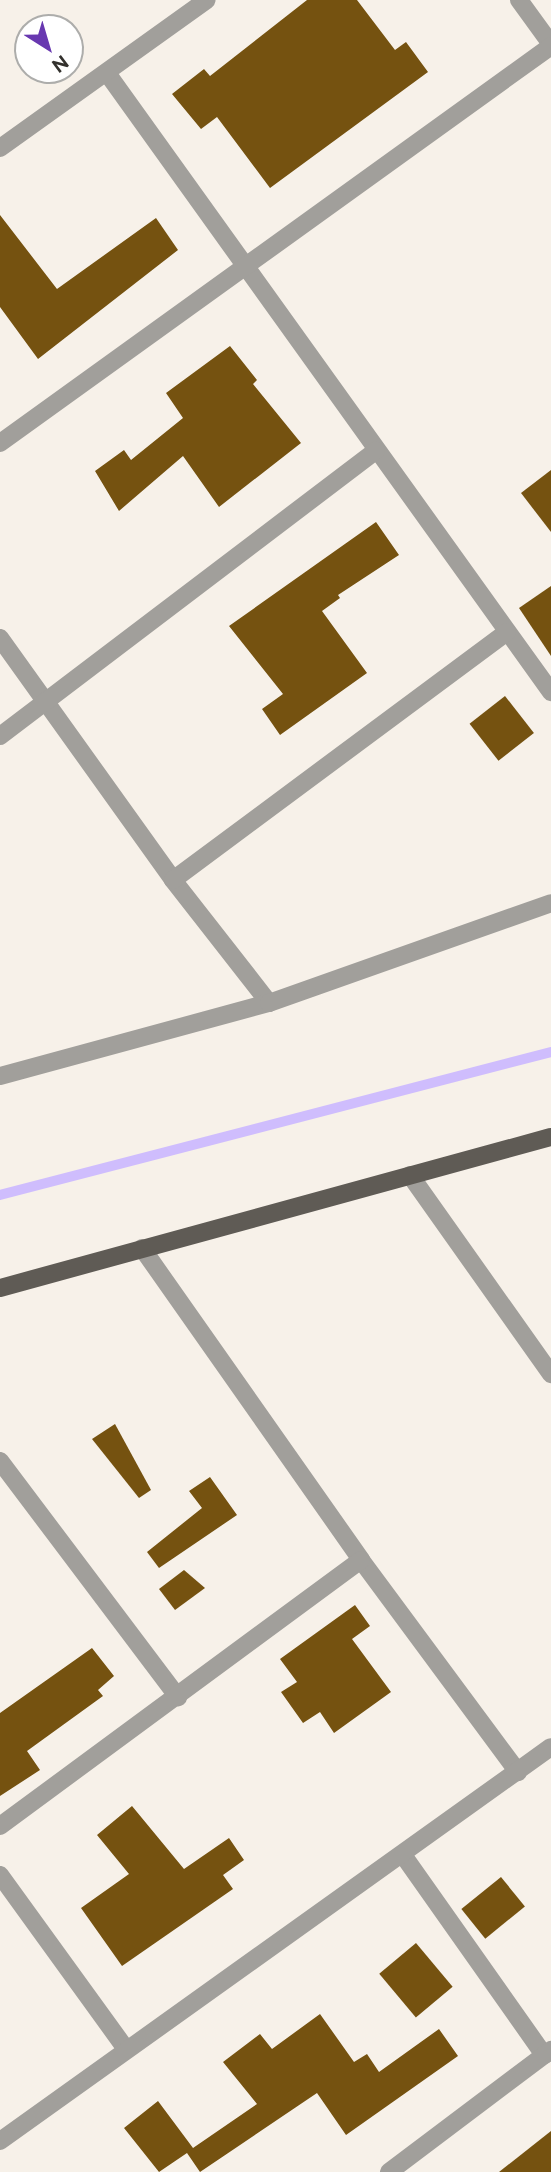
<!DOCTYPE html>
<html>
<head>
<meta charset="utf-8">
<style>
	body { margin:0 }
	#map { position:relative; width:551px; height:2172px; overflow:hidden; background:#f7f1e9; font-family:Raleway,sans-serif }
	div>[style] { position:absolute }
	.stream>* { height:10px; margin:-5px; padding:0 5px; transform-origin:5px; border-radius:5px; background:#cfbdfd }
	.building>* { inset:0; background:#755210; transform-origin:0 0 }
	.minor>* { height:18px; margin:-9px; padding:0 9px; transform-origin:9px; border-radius:9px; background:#a19f9b }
	.major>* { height:18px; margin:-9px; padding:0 9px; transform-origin:9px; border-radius:9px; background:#5f5b55 }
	span { translate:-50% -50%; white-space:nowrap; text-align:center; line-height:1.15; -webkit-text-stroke:7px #fff; paint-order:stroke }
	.north { position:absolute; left:14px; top:14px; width:70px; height:70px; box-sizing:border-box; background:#fff; border:2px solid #adadab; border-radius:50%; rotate:143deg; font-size:19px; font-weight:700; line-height:28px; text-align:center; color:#33312d }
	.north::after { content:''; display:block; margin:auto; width:24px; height:32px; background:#6838b0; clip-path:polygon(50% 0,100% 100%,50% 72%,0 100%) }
</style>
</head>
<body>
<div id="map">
	<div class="stream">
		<div style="left:0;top:1195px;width:569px;rotate:-14.55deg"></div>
	</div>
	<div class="building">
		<div style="clip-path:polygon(307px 0,357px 0,395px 50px,406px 42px,428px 72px,270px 188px,217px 117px,201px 129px,172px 94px,204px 69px,210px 76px)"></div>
		<div style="clip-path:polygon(0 215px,57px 289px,156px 218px,178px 250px,38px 359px,0 307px)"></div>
		<div style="clip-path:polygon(230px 346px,257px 380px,253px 384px,301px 443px,219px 507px,183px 456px,119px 511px,95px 471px,124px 450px,131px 460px,183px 418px,166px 393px)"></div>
		<div style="clip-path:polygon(551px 470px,551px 532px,521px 493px)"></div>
		<div style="clip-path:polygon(376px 522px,399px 555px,338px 595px,340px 598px,322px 611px,367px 673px,280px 735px,262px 709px,283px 694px,229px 626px)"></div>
		<div style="clip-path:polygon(551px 586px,551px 656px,519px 608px)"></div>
		<div style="left:505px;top:696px;width:47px;height:45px;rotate:52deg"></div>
		<div style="clip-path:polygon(115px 1424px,151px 1490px,139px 1498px,92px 1439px)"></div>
		<div style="clip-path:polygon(210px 1477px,237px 1515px,159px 1568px,147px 1552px,202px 1508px,189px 1491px)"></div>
		<div style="clip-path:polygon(184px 1570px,205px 1588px,175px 1610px,159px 1589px)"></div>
		<div style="clip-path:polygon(355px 1605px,370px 1626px,352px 1639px,391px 1692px,334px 1733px,320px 1712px,303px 1723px,281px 1692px,297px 1682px,280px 1659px)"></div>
		<div style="clip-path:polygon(92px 1648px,114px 1676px,98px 1690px,103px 1696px,27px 1751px,40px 1770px,0 1796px,0 1713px)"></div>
		<div style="clip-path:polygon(132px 1806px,184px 1869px,229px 1838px,244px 1860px,223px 1875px,233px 1889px,122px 1966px,81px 1908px,129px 1874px,97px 1835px)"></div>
		<div style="left:501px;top:1877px;width:38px;height:51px;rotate:51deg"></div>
		<div style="left:416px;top:1943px;width:57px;height:48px;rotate:50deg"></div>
		<div style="clip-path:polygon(320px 2014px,354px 2062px,367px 2054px,379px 2072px,439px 2029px,458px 2056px,346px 2135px,317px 2093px,200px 2172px,187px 2153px,159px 2172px,124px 2128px,158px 2101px,193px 2148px,257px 2104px,223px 2062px,260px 2034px,272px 2049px)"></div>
		<div style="clip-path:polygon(551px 2131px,551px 2172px,499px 2172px)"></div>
	</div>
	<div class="minor">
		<div style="left:519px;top:0;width:54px;rotate:54deg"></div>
		<div style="left:107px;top:73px;width:762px;rotate:54.35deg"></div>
		<div style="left:0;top:148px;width:254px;rotate:-35.6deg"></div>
		<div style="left:0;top:443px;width:679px;rotate:-35.77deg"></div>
		<div style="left:0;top:638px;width:297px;rotate:54.4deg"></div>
		<div style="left:173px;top:880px;width:156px;rotate:52deg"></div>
		<div style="left:0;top:736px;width:472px;rotate:-37.2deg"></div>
		<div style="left:173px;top:880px;width:416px;rotate:-36.6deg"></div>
		<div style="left:0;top:1076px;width:279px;rotate:-15.2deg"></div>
		<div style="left:269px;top:1003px;width:299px;rotate:-19.5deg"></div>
		<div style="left:410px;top:1175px;width:244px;rotate:54.7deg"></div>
		<div style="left:142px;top:1248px;width:381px;rotate:54.9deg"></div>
		<div style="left:361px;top:1560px;width:264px;rotate:53.5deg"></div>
		<div style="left:0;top:1461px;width:296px;rotate:53deg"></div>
		<div style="left:0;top:1826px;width:448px;rotate:-36.4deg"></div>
		<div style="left:403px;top:1855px;width:245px;rotate:54.8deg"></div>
		<div style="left:0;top:1875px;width:215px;rotate:54.1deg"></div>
		<div style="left:0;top:2141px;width:677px;rotate:-35.57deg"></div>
		<div style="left:389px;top:2172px;width:203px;rotate:-37deg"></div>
	</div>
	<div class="major">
		<div style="left:0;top:1288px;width:571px;rotate:-15.33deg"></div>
	</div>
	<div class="north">N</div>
</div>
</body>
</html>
